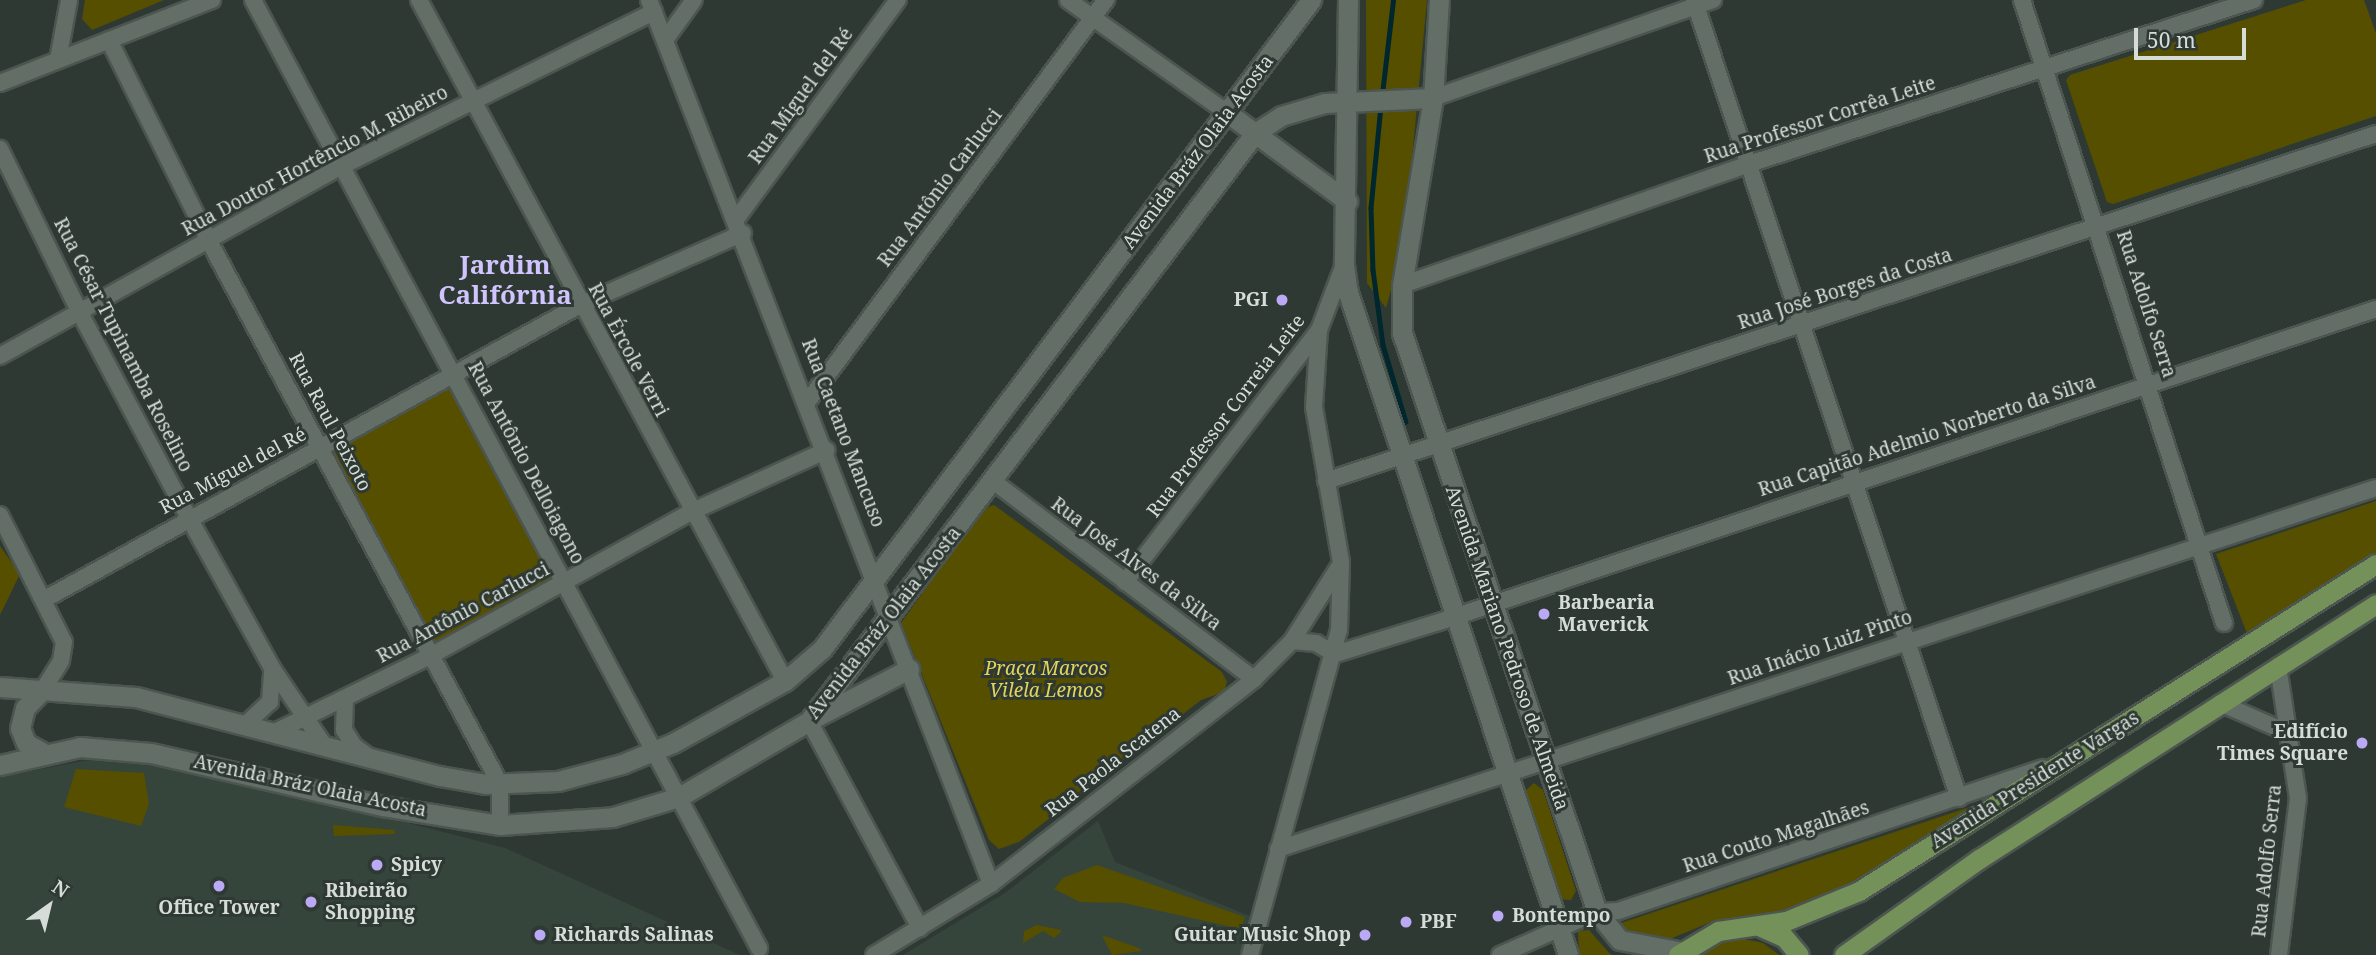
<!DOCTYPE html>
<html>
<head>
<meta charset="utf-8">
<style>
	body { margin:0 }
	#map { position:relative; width:2376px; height:955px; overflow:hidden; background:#2f3933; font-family:"Noto Serif",serif }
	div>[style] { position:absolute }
	.built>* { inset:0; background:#35453b }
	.green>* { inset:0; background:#564f00; transform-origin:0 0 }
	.stream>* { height:4.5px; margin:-2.25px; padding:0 2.25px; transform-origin:2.25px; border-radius:2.25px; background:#00272e }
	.roads { filter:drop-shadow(2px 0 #4c554f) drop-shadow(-2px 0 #4c554f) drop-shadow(0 2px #4c554f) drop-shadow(0 -2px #4c554f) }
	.minor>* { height:16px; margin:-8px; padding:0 8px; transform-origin:8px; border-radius:8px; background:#636e67 }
	.tertiary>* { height:19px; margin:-9.5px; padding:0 9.5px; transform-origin:9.5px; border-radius:9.5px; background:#636e67 }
	.primary>* { height:19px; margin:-9.5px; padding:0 9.5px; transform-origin:9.5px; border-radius:9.5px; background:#74915a }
	.dots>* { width:19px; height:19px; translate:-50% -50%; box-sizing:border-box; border:4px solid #2f3933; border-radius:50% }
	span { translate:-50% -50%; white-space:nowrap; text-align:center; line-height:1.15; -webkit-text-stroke:6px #2f3933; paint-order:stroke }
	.street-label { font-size:19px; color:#d6ddd9 }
	.poi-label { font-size:19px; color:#d6ddd9; font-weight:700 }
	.right { translate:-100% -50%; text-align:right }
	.left { translate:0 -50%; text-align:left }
	.park-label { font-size:19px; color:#e2d55c; font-style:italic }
	.district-label { font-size:26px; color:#cfc4fd; font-weight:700 }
	.north { position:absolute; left:14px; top:871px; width:70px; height:70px; -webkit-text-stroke:5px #2f3933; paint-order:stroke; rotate:34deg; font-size:19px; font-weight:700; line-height:28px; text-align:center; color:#d6ddd9 }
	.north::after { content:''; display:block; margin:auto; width:24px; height:32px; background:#d6ddd9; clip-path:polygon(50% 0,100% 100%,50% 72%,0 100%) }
	.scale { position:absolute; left:2134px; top:28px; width:112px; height:32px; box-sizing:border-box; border:4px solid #d6ddd9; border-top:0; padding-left:9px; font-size:21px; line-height:24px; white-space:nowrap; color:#d6ddd9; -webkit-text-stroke:5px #2f3933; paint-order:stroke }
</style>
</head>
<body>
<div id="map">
	<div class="built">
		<div style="clip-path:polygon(88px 760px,145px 763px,293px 793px,505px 848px,740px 955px,0 955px,0 777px)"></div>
		<div style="clip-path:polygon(1098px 821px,1115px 862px,1250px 916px,1240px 955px,903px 955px,1005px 893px)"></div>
	</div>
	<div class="green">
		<div style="clip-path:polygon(85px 0,164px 0,92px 30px,82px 19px)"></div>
		<div style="clip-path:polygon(1366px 0,1427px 0,1404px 243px,1386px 308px,1367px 283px)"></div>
		<div style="clip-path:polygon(2306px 0,2364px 0,2376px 33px,2376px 116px,2113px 204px,2107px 202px,2066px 80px,2070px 75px)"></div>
		<div style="left:455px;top:374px;width:236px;height:154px;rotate:62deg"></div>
		<div style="clip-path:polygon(2376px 501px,2376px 554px,2248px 636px,2216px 554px)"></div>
		<div style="clip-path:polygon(994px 505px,1222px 672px,1227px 682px,1224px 692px,1201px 700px,1019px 842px,999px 849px,989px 840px,901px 623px,984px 508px)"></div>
		<div style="clip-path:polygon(0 546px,20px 574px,0 615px)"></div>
		<div style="clip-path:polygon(76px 769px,144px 773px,149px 804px,141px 826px,64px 807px)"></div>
		<div style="clip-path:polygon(1534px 783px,1543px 790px,1576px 891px,1571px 900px,1559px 899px,1524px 792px)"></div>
		<div style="clip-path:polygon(1973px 806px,1837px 894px,1802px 908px,1711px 922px,1665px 941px,1631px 935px,1618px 924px)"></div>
		<div style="clip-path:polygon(333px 825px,394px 830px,395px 834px,334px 836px)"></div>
		<div style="clip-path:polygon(1097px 865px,1245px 917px,1241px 929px,1124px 903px,1080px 902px,1054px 889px,1063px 878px)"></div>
		<div style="clip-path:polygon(1037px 925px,1061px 930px,1061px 932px,1054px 938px,1043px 931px,1023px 943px,1024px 931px)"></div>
		<div style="clip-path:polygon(1589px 930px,1609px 953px,1612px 955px,1579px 955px,1578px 931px)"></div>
		<div style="clip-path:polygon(1102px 935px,1139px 948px,1142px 951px,1112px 955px)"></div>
		<div style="clip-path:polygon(1735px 937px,1763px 943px,1779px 955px,1692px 955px,1717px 941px)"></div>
	</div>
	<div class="stream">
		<div style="left:1382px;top:94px;width:95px;rotate:-83.3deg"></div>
		<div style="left:1381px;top:106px;width:102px;rotate:95.6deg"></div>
		<div style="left:1371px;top:208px;width:62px;rotate:88.2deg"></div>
		<div style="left:1373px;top:270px;width:76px;rotate:82.4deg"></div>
		<div style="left:1383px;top:345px;width:80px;rotate:73.4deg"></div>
	</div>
	<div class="roads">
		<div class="minor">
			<div style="left:253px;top:0;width:1075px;rotate:61.91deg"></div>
			<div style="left:419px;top:0;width:773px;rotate:61.74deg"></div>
			<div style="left:649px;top:0;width:948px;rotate:68.85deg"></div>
			<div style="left:1068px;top:0;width:197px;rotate:35.3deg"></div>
			<div style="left:1694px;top:0;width:841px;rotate:71.63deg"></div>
			<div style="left:2022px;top:0;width:655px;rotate:72.04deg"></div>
			<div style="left:109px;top:40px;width:225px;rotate:63.5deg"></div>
			<div style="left:209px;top:241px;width:616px;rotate:61.81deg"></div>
			<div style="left:500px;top:784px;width:41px;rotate:90deg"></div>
			<div style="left:665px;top:40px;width:49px;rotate:-54.1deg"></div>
			<div style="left:58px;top:60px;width:61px;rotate:-79.6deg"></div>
			<div style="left:0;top:83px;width:228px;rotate:-21.4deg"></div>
			<div style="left:1433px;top:98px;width:297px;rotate:-19.3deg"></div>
			<div style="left:0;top:149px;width:182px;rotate:64deg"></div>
			<div style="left:80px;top:313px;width:232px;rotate:62deg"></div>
			<div style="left:189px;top:518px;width:171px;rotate:61deg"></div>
			<div style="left:272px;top:668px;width:93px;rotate:56deg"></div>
			<div style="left:737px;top:218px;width:271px;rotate:-53.6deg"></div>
			<div style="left:1402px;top:285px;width:367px;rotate:-19.2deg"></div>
			<div style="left:1749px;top:164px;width:531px;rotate:-17.99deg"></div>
			<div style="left:0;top:356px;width:391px;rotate:-29.1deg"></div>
			<div style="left:342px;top:166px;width:348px;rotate:-26.3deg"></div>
			<div style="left:808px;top:401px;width:500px;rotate:-53.4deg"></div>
			<div style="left:993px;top:481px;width:328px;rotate:37.2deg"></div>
			<div style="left:1326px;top:481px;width:1106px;rotate:-18.29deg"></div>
			<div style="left:0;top:515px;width:142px;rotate:63.3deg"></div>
			<div style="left:64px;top:642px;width:19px;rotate:99deg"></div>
			<div style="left:61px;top:661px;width:32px;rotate:122deg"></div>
			<div style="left:1125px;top:582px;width:318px;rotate:-52.4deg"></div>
			<div style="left:1319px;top:330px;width:67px;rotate:-69.1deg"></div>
			<div style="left:45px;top:599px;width:610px;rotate:-28.79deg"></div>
			<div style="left:580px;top:305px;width:178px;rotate:-23.8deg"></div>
			<div style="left:1292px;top:641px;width:24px;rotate:5deg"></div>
			<div style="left:1316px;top:643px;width:22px;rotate:30deg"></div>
			<div style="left:1335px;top:654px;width:109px;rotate:-17.1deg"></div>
			<div style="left:1439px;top:622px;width:988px;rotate:-18.47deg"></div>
			<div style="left:2278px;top:666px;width:134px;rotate:81.4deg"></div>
			<div style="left:2298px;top:798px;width:158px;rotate:96.9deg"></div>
			<div style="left:345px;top:700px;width:30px;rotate:92deg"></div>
			<div style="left:344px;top:730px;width:19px;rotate:58deg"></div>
			<div style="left:354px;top:746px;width:17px;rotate:36deg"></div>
			<div style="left:2220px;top:703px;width:72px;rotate:23.7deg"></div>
			<div style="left:809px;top:721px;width:235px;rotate:61.8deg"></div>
			<div style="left:246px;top:724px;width:33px;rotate:-43deg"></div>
			<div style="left:270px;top:702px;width:31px;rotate:-86deg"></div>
			<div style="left:275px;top:732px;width:175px;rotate:-26.1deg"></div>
			<div style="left:432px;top:655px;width:296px;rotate:-28.9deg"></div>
			<div style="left:691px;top:512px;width:149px;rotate:-24.5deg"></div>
			<div style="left:1278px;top:849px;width:1156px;rotate:-18.2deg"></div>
			<div style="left:874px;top:955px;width:137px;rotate:-31.3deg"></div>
			<div style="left:991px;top:884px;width:333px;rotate:-37.9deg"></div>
			<div style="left:1254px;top:679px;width:54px;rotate:-45deg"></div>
			<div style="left:1292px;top:641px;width:90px;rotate:-57.7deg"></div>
			<div style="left:1250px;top:955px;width:337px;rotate:-74.7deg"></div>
			<div style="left:1339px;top:630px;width:68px;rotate:-88.3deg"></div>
			<div style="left:1341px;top:562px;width:157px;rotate:-99.9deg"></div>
			<div style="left:1314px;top:407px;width:77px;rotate:-86.3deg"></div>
			<div style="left:1500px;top:955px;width:106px;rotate:-23.9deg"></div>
			<div style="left:1597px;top:912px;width:21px;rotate:-3deg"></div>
			<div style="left:1618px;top:911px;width:448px;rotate:-18.6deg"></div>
		</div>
		<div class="tertiary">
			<div style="left:1348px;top:0;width:265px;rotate:90.9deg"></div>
			<div style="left:1344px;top:265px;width:27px;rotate:82deg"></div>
			<div style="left:1348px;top:292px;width:699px;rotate:71.64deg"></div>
			<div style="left:1439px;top:0;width:98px;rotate:93.5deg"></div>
			<div style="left:1433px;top:98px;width:190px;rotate:99.4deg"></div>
			<div style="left:1402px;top:285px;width:48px;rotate:90deg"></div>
			<div style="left:1402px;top:333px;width:611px;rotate:71.39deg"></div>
			<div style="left:1597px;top:912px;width:36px;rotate:51deg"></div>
			<div style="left:1620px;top:940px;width:64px;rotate:10.8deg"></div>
			<div style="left:1229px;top:114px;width:147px;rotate:36.4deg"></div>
			<div style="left:0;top:687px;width:136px;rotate:4.2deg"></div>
			<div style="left:136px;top:697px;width:314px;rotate:14.6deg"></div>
			<div style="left:440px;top:776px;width:47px;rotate:9.9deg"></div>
			<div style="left:486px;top:784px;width:72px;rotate:-2.4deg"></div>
			<div style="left:558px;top:781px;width:66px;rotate:-14.9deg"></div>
			<div style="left:622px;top:764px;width:55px;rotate:-22.4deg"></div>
			<div style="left:673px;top:743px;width:128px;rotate:-29deg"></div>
			<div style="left:785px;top:681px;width:49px;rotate:-40.9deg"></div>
			<div style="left:822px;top:649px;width:813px;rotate:-53deg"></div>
			<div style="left:816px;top:717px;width:105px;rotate:-27.3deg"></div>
			<div style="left:42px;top:752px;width:18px;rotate:-151deg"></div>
			<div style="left:26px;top:743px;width:16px;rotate:-112deg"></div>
			<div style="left:20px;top:728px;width:21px;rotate:-76deg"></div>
			<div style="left:25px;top:708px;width:28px;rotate:-46deg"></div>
			<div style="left:0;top:765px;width:82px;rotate:-12.7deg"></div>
			<div style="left:80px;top:747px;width:71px;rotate:4.8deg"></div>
			<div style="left:151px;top:753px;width:238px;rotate:12.9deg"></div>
			<div style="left:383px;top:806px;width:119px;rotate:9.2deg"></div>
			<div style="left:500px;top:825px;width:113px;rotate:-4deg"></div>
			<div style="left:613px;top:817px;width:69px;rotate:-16.9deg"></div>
			<div style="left:679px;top:797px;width:151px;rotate:-30.3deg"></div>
			<div style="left:809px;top:721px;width:738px;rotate:-52.82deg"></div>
			<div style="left:1255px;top:133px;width:31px;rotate:-33deg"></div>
			<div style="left:1281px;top:116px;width:46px;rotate:-16.5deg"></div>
			<div style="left:1325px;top:103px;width:108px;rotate:-2.7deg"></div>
		</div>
		<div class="primary">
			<div style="left:1759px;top:926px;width:27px;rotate:24deg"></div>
			<div style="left:1784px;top:937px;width:23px;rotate:50deg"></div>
			<div style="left:1678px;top:955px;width:47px;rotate:-31deg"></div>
			<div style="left:1718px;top:931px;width:69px;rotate:-8.4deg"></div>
			<div style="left:1786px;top:921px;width:79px;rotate:-22.3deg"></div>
			<div style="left:1859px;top:891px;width:612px;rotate:-32.31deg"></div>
			<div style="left:1844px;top:955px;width:166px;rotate:-35.4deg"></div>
			<div style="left:1979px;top:859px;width:472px;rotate:-32.7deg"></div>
		</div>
	</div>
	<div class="dots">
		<div style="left:1282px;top:300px;background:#baaaf6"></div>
		<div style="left:1544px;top:614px;background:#baaaf6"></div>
		<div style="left:2362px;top:743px;background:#baaaf6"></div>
		<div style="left:377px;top:865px;background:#baaaf6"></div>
		<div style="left:219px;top:886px;background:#baaaf6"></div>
		<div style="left:311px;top:902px;background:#baaaf6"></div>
		<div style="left:1498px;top:916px;background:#baaaf6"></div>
		<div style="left:1406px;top:922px;background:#baaaf6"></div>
		<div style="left:540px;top:935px;background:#baaaf6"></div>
		<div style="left:1365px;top:935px;background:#baaaf6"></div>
	</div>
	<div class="street-label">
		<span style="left:801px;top:96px;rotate:-54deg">Rua Miguel del Ré</span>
		<span style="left:1820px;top:120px;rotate:-18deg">Rua Professor Corrêa Leite</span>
		<span style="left:1198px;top:152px;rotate:-53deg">Avenida Bráz Olaia Acosta</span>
		<span style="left:315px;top:161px;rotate:-28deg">Rua Doutor Hortêncio M. Ribeiro</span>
		<span style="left:940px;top:188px;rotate:-53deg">Rua Antônio Carlucci</span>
		<span style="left:1845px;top:289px;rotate:-18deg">Rua José Borges da Costa</span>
		<span style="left:2146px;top:304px;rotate:72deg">Rua Adolfo Serra</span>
		<span style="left:123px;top:345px;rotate:63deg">Rua César Tupinamba Roselino</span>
		<span style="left:628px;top:350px;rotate:62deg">Rua Ércole Verri</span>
		<span style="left:1226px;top:416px;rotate:-53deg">Rua Professor Correia Leite</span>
		<span style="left:330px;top:422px;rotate:62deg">Rua Raul Peixoto</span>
		<span style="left:843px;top:433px;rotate:69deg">Rua Caetano Mancuso</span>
		<span style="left:1927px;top:436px;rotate:-18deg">Rua Capitão Adelmio Norberto da Silva</span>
		<span style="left:526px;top:463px;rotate:62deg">Rua Antônio Delloiagono</span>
		<span style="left:233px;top:471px;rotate:-28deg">Rua Miguel del Ré</span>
		<span style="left:1136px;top:564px;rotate:37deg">Rua José Alves da Silva</span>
		<span style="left:463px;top:613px;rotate:-28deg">Rua Antônio Carlucci</span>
		<span style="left:884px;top:623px;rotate:-52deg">Avenida Bráz Olaia Acosta</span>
		<span style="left:1507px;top:648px;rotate:71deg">Avenida Mariano Pedroso de Almeida</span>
		<span style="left:1820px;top:648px;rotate:-19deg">Rua Inácio Luiz Pinto</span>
		<span style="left:1113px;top:762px;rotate:-38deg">Rua Paola Scatena</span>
		<span style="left:2035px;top:780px;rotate:-32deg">Avenida Presidente Vargas</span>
		<span style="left:310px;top:786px;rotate:12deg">Avenida Bráz Olaia Acosta</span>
		<span style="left:1776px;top:837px;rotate:-18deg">Rua Couto Magalhães</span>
		<span style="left:2267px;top:861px;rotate:-84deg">Rua Adolfo Serra</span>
	</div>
	<div class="poi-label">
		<span class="right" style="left:1268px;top:300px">PGI</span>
		<span class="left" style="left:1558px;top:614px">Barbearia<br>Maverick</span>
		<span class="right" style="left:2348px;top:743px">Edifício<br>Times Square</span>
		<span class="left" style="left:391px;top:865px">Spicy</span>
		<span class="left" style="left:325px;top:902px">Ribeirão<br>Shopping</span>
		<span style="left:219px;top:908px">Office Tower</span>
		<span class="left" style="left:1512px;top:916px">Bontempo</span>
		<span class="left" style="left:1420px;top:922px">PBF</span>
		<span class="left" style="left:554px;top:935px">Richards Salinas</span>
		<span class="right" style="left:1351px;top:935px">Guitar Music Shop</span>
	</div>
	<div class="park-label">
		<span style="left:1046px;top:680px">Praça Marcos<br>Vilela Lemos</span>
	</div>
	<div class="district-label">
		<span style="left:505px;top:280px">Jardim<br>Califórnia</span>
	</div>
	<div class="north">N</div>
	<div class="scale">50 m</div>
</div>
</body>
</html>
